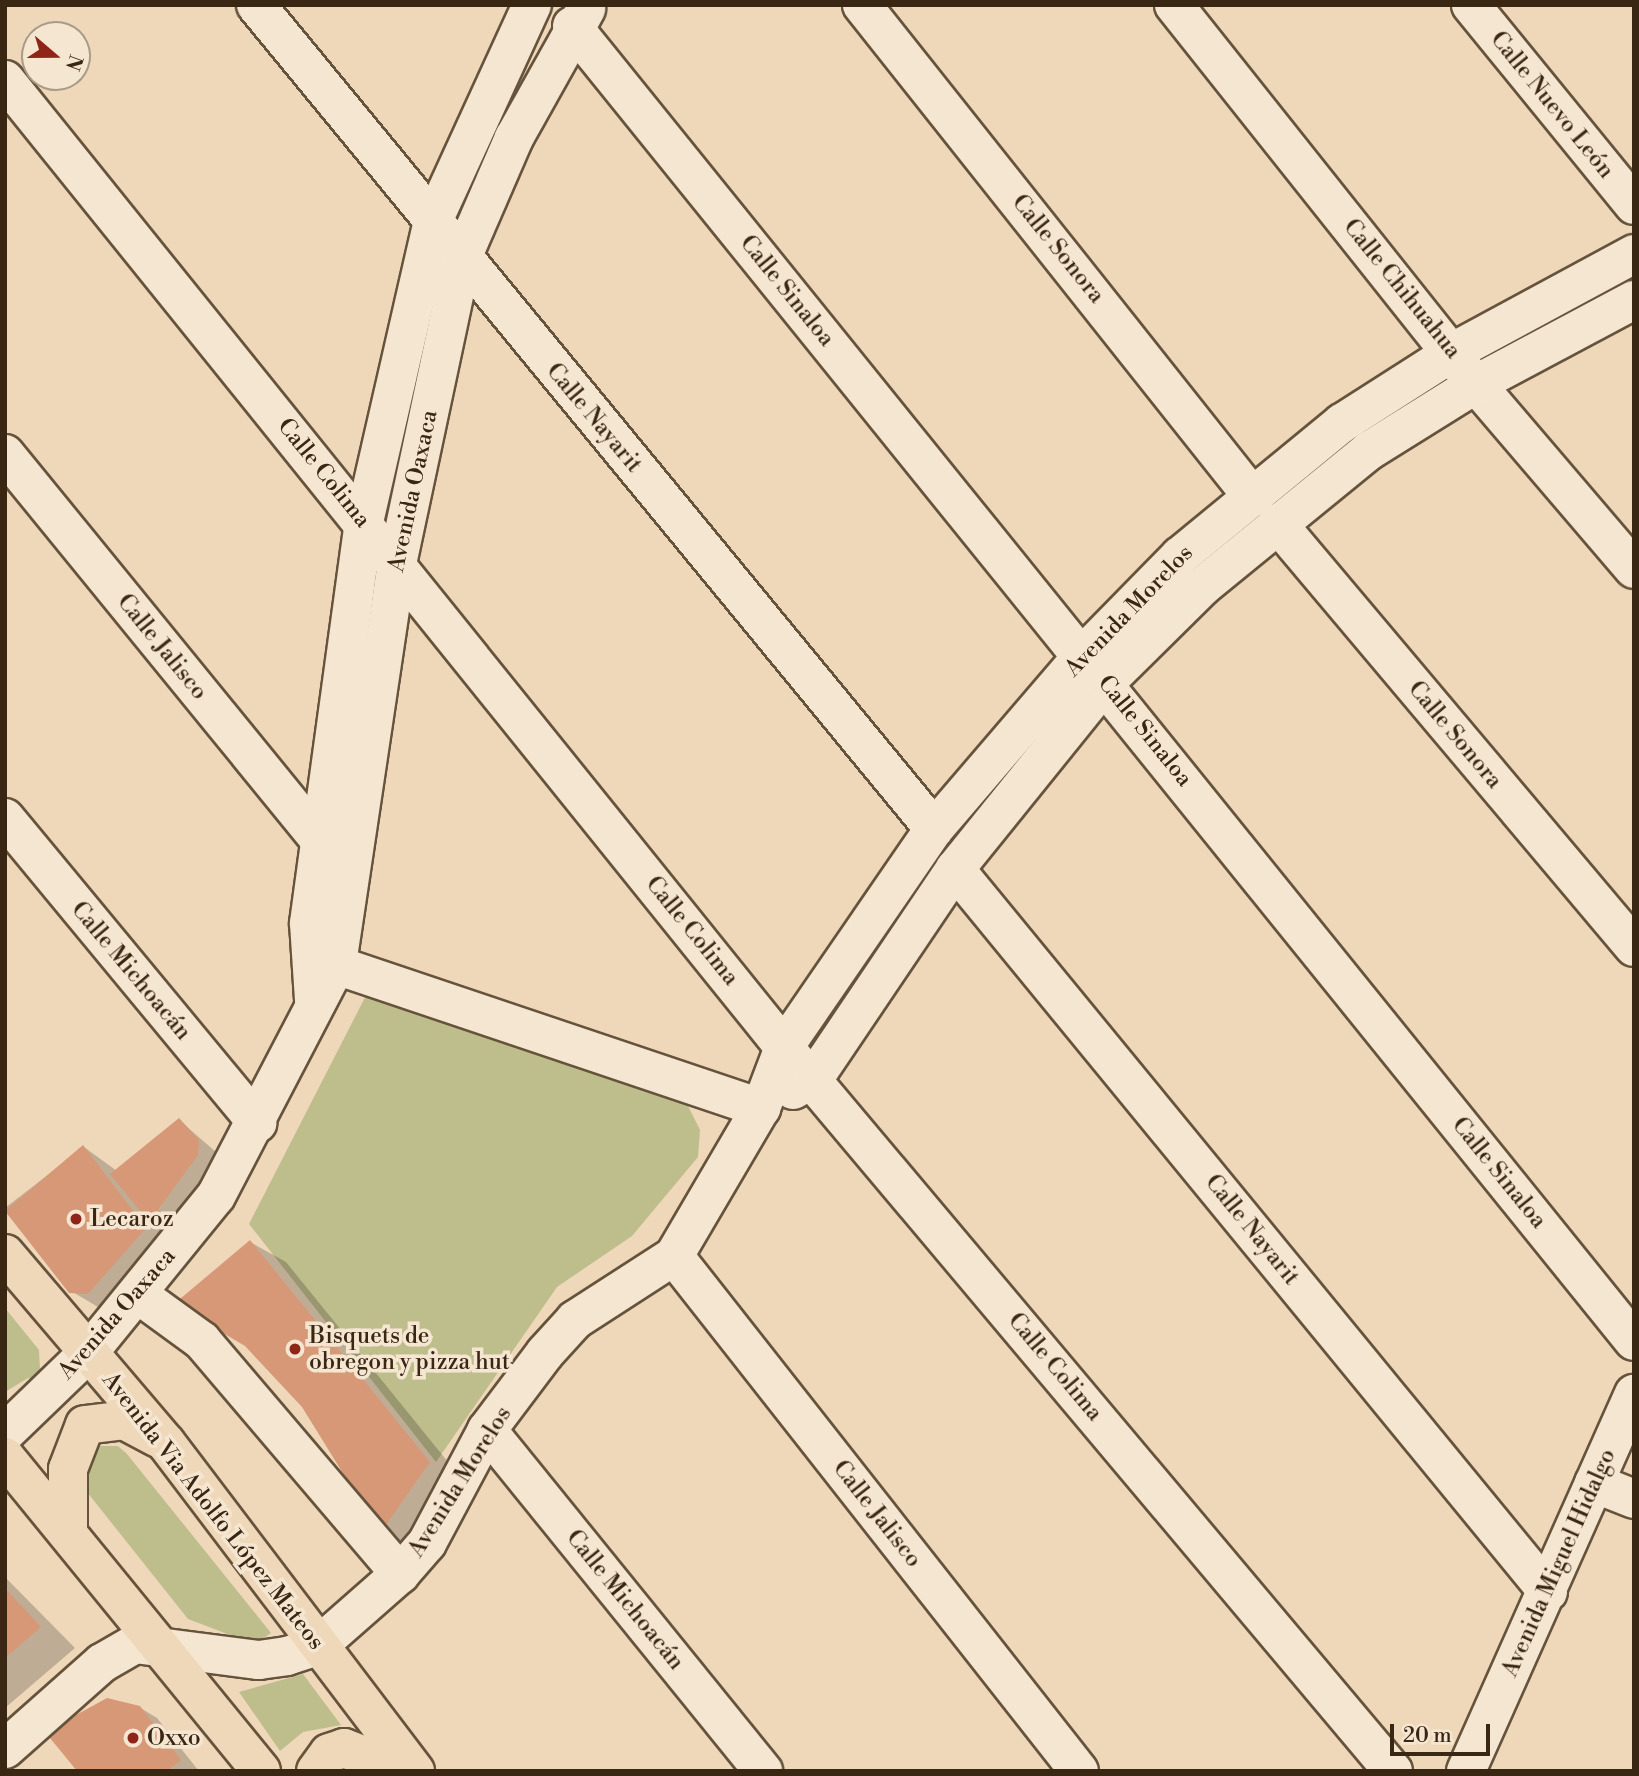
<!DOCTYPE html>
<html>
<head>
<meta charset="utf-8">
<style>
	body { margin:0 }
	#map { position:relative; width:1639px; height:1776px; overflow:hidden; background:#efd8b9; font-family:"Libre Bodoni",serif }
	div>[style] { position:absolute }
	.green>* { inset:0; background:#bebd8c }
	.shadow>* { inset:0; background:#0003 }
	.building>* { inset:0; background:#d79877 }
	.roads { filter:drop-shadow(2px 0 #66533c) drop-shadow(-2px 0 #66533c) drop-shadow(0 2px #66533c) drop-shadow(0 -2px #66533c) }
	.minor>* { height:38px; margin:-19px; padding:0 19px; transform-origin:19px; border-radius:19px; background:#f5e6d2 }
	.major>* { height:38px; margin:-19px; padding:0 19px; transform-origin:19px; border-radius:19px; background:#efd8b9 }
	.dots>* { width:19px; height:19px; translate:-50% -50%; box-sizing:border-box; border:4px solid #f5e6d2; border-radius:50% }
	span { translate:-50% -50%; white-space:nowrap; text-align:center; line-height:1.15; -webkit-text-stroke:7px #f5e6d2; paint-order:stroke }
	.street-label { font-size:23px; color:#392713 }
	.poi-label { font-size:23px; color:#392713 }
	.left { translate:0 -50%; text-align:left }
	.frame { position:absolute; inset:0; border:7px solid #392713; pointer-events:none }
	.north { position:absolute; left:21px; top:21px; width:70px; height:70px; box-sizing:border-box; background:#f5e6d2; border:2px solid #aa9a86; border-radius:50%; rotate:110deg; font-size:19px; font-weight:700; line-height:28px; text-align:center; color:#392713 }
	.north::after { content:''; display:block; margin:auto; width:24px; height:32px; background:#8f2418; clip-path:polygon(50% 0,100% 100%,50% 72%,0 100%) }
	.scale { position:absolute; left:1390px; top:1724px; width:100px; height:32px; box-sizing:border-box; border:4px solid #392713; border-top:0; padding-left:9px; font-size:21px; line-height:24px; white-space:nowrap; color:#392713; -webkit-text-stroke:5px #f5e6d2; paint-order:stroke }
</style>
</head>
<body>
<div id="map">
	<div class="green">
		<div style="clip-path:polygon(378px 972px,688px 1106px,700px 1130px,698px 1157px,632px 1236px,557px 1287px,436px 1462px,249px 1224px)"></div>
		<div style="clip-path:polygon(5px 1308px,39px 1350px,40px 1370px,37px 1380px,28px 1378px,5px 1392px)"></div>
		<div style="clip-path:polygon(93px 1446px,118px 1446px,127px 1454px,271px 1633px,261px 1640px,238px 1638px,188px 1619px,83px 1487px)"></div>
		<div style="clip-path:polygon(303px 1674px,341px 1725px,303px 1732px,280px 1751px,239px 1692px)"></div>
	</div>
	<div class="shadow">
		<div style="clip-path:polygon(179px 1120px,216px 1152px,215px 1165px,167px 1231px,157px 1225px,172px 1244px,115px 1308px,98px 1307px,71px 1291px,5px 1208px,84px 1147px,117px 1171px)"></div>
		<div style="clip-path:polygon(250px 1242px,286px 1262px,465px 1483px,410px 1561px,375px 1541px)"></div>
		<div style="clip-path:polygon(5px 1577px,75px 1648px,5px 1708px)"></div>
		<div style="clip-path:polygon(139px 1707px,157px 1718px,198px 1770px,79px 1771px)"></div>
	</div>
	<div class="building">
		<div style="clip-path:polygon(179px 1118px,199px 1140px,198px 1155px,149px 1222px,110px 1174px)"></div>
		<div style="clip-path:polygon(83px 1145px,146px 1228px,88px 1294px,69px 1293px,5px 1211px)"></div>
		<div style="clip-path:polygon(250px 1240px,430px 1462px,374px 1542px,357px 1496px,302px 1407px,245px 1346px,174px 1304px)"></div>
		<div style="clip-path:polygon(5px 1588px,41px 1627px,5px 1658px)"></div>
		<div style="clip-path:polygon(107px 1698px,140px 1706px,181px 1760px,167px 1771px,77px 1771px,45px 1732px)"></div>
	</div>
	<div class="roads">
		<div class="minor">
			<div style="left:256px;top:5px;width:1067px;rotate:50.55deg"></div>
			<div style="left:862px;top:5px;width:626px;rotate:51.55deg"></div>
			<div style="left:1174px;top:5px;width:485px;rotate:51.5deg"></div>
			<div style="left:1476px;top:384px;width:243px;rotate:49.5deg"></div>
			<div style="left:1471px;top:5px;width:258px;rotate:50.8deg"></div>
			<div style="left:572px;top:26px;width:1690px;rotate:51.08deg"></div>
			<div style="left:5px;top:80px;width:1242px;rotate:51.15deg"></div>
			<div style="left:784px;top:1047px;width:946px;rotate:49.93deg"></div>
			<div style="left:5px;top:454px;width:497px;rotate:50.8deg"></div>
			<div style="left:1277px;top:523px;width:554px;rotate:49.9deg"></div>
			<div style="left:5px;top:818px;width:396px;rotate:50.4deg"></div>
			<div style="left:955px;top:869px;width:935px;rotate:50.64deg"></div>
			<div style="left:312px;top:957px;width:474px;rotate:18.6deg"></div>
			<div style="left:314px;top:1000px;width:77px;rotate:-93.7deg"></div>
			<div style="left:309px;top:923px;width:405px;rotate:-82.2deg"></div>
			<div style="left:364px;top:522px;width:309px;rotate:-77.1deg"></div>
			<div style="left:433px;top:221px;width:238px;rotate:-65.4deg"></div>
			<div style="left:793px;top:1090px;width:24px;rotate:-30deg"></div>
			<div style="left:814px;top:1078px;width:252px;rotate:-56deg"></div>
			<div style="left:955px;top:869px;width:240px;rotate:-51.1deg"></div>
			<div style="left:1106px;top:682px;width:136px;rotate:-44.7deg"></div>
			<div style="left:1203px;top:586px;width:215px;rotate:-39.2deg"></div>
			<div style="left:1370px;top:450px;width:125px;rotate:-31.9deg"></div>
			<div style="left:1476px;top:384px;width:179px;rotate:-28deg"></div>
			<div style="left:674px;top:1256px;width:655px;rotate:51.82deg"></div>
			<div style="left:139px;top:1295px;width:78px;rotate:36.1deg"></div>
			<div style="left:202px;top:1341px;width:306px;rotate:49.6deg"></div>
			<div style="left:487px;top:1430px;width:439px;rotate:51deg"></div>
			<div style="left:5px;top:1433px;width:117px;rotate:-44deg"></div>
			<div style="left:89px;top:1352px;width:201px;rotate:-50.9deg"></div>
			<div style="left:216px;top:1196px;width:262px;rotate:-62.5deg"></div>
			<div style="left:337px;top:964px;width:404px;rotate:-81.5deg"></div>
			<div style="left:397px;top:564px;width:313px;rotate:-78deg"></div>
			<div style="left:462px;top:258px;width:131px;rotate:-66.6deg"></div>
			<div style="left:514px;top:138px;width:148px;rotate:-60.8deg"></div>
			<div style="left:1594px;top:1483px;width:43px;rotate:21.8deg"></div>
			<div style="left:5px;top:1749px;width:130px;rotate:-41.6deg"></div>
			<div style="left:102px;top:1663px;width:38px;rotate:-30deg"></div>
			<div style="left:135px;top:1644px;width:125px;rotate:7.4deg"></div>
			<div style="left:259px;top:1660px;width:28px;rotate:-8deg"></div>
			<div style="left:287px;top:1656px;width:33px;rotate:-18deg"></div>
			<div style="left:318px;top:1646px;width:109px;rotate:-41.3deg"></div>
			<div style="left:400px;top:1574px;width:41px;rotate:-48.9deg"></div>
			<div style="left:427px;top:1543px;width:128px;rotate:-62deg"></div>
			<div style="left:487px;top:1430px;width:96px;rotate:-53deg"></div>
			<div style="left:545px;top:1353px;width:45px;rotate:-47.7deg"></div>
			<div style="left:575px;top:1320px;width:118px;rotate:-32.9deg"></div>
			<div style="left:674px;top:1256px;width:172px;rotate:-59.6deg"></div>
			<div style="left:761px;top:1108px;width:65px;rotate:-69.3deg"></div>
			<div style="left:784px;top:1047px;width:265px;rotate:-55.5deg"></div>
			<div style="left:934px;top:829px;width:230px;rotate:-49.4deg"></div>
			<div style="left:1084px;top:654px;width:137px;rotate:-45.6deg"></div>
			<div style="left:1180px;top:556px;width:210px;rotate:-39.4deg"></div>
			<div style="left:1342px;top:423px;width:132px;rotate:-32.6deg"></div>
			<div style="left:1453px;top:352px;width:206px;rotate:-28.4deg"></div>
			<div style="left:1466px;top:1771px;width:413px;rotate:-66deg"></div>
		</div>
		<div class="major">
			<div style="left:5px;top:1254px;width:248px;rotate:49.6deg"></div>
			<div style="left:166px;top:1443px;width:412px;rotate:52.8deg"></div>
			<div style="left:5px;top:1457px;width:405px;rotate:50.8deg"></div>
			<div style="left:68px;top:1533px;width:64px;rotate:-90deg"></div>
			<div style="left:68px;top:1469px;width:47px;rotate:-68.9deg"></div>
			<div style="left:85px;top:1425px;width:39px;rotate:-7deg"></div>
			<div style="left:124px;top:1420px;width:38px;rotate:28deg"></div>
			<div style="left:316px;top:1771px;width:22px;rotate:-54deg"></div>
			<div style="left:329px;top:1753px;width:16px;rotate:-18deg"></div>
			<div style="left:344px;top:1748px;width:63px;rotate:21.3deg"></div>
		</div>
	</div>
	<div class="dots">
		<div style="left:76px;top:1219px;background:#8f2418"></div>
		<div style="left:295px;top:1349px;background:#8f2418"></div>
		<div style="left:133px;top:1738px;background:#8f2418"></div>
	</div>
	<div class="street-label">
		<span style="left:1552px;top:105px;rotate:51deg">Calle Nuevo León</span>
		<span style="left:1058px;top:249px;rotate:51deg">Calle Sonora</span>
		<span style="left:1402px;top:289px;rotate:51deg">Calle Chihuahua</span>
		<span style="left:787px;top:291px;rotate:51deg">Calle Sinaloa</span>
		<span style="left:594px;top:418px;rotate:50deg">Calle Nayarit</span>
		<span style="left:324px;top:473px;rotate:51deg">Calle Colima</span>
		<span style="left:413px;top:491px;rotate:-78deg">Avenida Oaxaca</span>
		<span style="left:1129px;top:611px;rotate:-46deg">Avenida Morelos</span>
		<span style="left:162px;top:647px;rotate:51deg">Calle Jalisco</span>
		<span style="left:1145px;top:731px;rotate:51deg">Calle Sinaloa</span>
		<span style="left:1455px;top:735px;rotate:50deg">Calle Sonora</span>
		<span style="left:692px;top:931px;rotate:51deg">Calle Colima</span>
		<span style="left:131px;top:971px;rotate:50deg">Calle Michoacán</span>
		<span style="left:1499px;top:1173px;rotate:51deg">Calle Sinaloa</span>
		<span style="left:1252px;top:1230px;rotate:51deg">Calle Nayarit</span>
		<span style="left:117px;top:1314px;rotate:-49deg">Avenida Oaxaca</span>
		<span style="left:1055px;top:1367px;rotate:50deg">Calle Colima</span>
		<span style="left:460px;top:1482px;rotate:-58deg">Avenida Morelos</span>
		<span style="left:213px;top:1511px;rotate:52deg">Avenida Via Adolfo López Mateos</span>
		<span style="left:877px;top:1514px;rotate:52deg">Calle Jalisco</span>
		<span style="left:1559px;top:1563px;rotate:-66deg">Avenida Miguel Hidalgo</span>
		<span style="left:625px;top:1600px;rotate:51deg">Calle Michoacán</span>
	</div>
	<div class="poi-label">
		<span class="left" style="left:90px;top:1219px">Lecaroz</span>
		<span class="left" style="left:309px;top:1349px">Bisquets de<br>obregon y pizza hut</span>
		<span class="left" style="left:147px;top:1738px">Oxxo</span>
	</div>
	<div class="frame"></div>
	<div class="north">N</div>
	<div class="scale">20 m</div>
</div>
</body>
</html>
